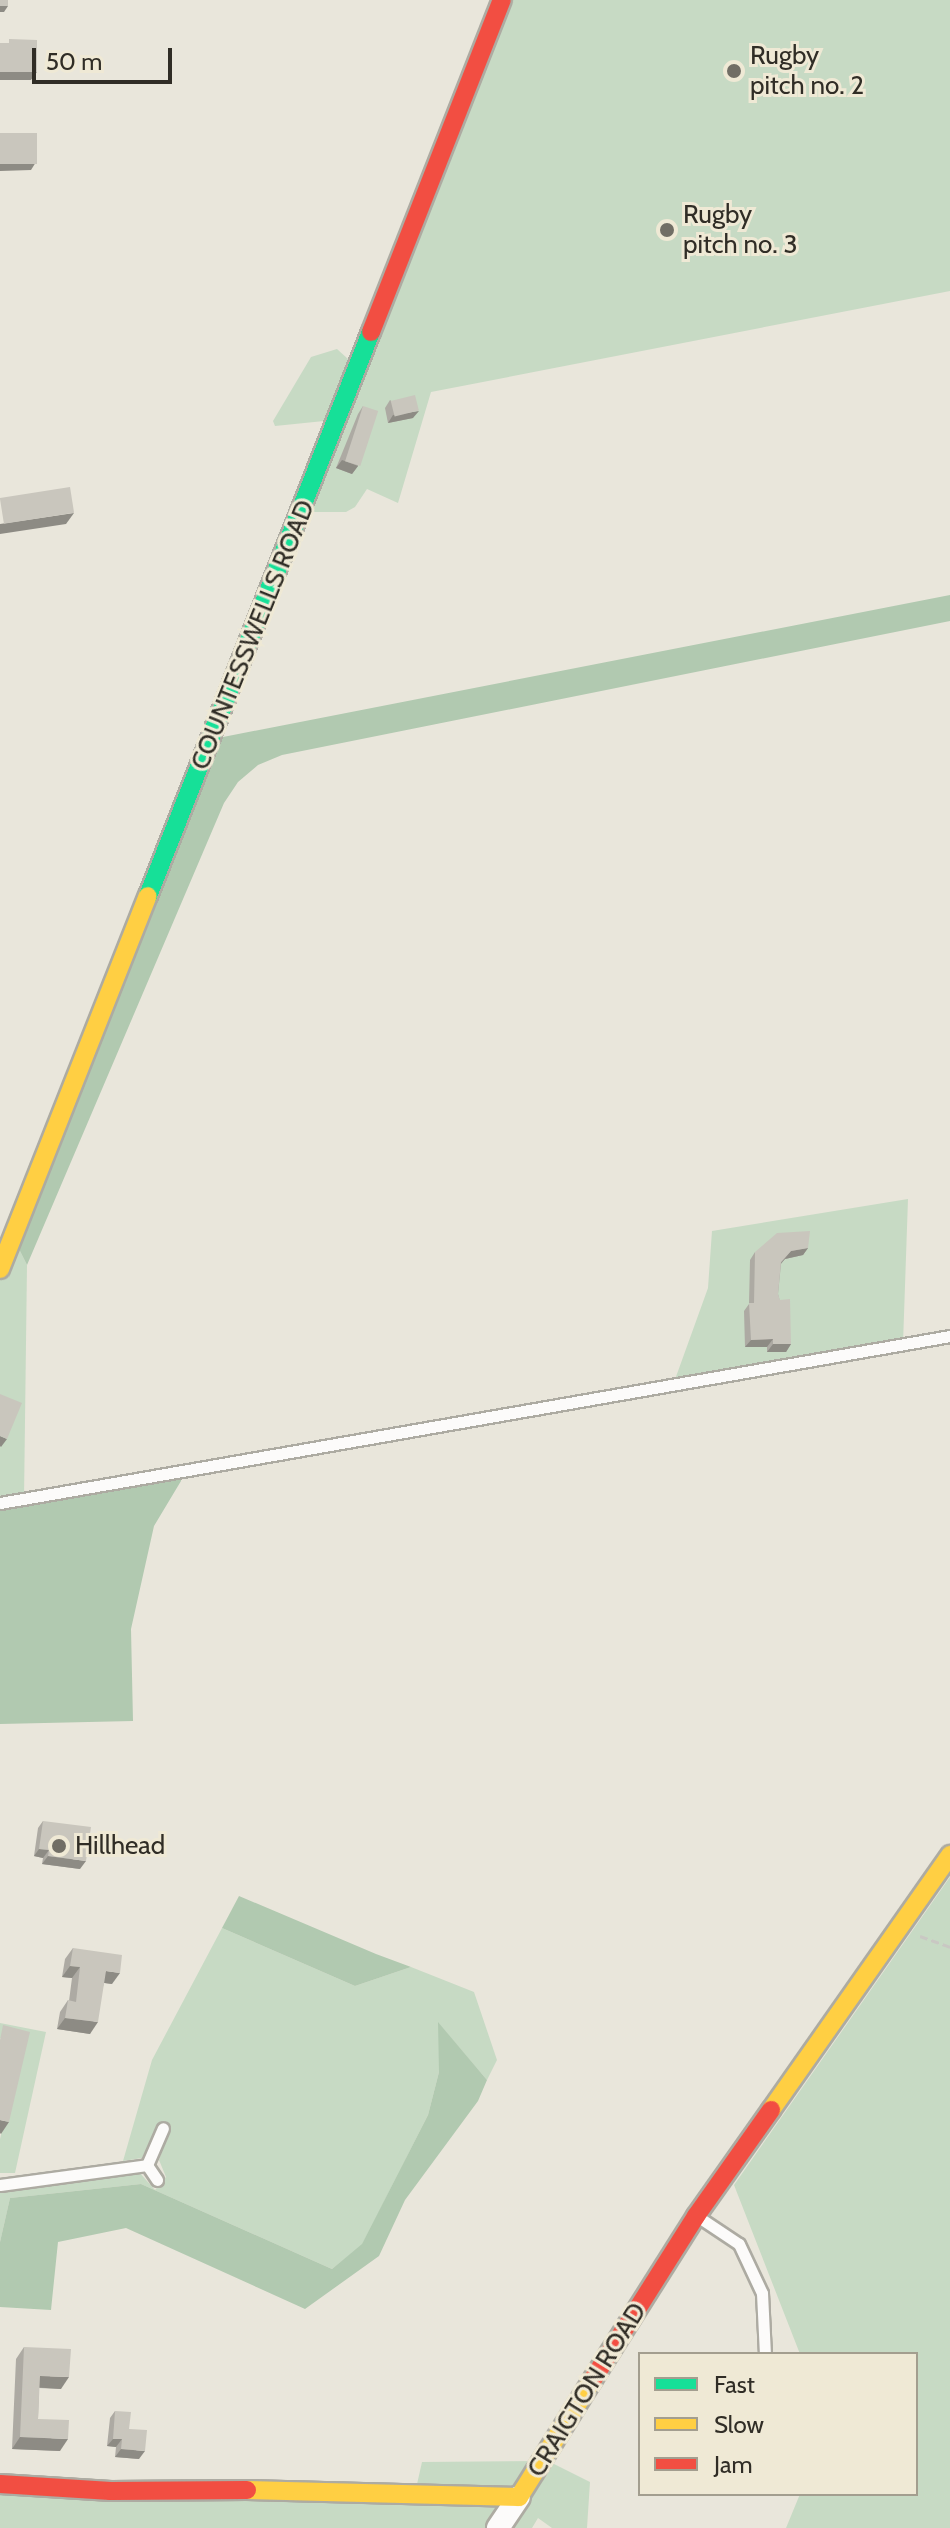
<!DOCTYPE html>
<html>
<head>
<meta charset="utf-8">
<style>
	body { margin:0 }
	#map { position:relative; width:950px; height:2528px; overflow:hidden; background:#e9e6db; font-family:Cabin,sans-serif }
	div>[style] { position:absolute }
	.green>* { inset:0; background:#c7dac4 }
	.forest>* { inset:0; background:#b1c9b0 }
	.path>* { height:3px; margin-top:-1.5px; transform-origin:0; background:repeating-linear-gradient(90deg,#c9c8c3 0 8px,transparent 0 12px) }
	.roads { filter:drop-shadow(2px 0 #adaba2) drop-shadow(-2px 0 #adaba2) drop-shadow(0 2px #adaba2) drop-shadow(0 -2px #adaba2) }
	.lane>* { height:11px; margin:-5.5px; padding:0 5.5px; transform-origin:5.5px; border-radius:5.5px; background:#fcfbfa }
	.street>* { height:22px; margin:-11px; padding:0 11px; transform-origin:11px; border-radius:11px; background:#fcfbfa }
	.fast>* { height:18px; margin:-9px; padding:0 9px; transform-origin:9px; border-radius:9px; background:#16e098 }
	.slow>* { height:18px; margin:-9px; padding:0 9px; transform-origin:9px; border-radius:9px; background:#ffcf43 }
	.jam>* { height:18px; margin:-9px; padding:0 9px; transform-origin:9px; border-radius:9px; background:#f24e42 }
	.wall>* { inset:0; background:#adaaa3 }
	.shaded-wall>* { inset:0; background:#8d8b84 }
	.building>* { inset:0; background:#c9c6bd; transform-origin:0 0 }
	.dots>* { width:22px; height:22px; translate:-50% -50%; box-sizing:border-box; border:4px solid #efe9d5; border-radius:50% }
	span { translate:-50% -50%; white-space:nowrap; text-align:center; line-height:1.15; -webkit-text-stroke:6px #efe9d5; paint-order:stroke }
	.poi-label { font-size:26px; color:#302d26 }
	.left { translate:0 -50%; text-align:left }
	.street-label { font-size:26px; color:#302d26 }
	.legend { position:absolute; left:638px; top:2352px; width:280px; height:144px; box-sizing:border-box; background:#efe9d5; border:2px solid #a39e8f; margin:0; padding:10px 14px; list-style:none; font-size:24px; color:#302d26 }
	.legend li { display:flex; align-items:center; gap:16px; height:40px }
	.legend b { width:40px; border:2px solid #a39e8f }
	.scale { position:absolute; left:32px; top:48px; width:140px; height:36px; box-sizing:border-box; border:4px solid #302d26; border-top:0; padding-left:10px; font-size:24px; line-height:28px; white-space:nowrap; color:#302d26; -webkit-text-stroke:6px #efe9d5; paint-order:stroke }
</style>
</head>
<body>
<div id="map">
	<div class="green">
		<div style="clip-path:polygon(511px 0,950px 0,950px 291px,431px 392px,398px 503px,367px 489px,355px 507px,346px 512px,309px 512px)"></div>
		<div style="clip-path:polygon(337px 349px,348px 359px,324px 421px,275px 426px,273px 421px,311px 357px)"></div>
		<div style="clip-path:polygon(908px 1199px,903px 1344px,673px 1385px,708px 1288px,712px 1231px)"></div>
		<div style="clip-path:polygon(13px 1237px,27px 1265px,24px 1499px,0 1503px,0 1269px)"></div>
		<div style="clip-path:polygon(950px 1877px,950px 2528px,786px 2528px,800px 2494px,916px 2494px,916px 2354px,800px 2354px,734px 2185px)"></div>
		<div style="clip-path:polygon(222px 1928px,355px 1986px,411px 1967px,474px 1992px,497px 2060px,487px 2080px,439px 2024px,439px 2072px,428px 2115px,362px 2245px,332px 2269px,141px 2184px,10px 2198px,0 2242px,0 2189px,139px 2172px,155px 2190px,166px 2177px,159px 2160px,169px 2128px,159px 2123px,142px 2158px,123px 2161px,152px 2060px)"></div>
		<div style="clip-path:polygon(0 2023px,46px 2032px,15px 2173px,0 2173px,0 2139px,22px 2044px,0 2038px)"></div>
		<div style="clip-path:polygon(548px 2461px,590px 2482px,587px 2528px,552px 2528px,538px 2518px,532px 2528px,0 2528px,0 2483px,415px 2493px,422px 2462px)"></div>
	</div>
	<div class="forest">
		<div style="clip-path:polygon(950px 595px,950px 621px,282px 755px,258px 765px,238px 782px,224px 803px,27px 1265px,13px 1237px,223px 737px)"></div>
		<div style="clip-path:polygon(181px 1471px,181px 1481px,154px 1526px,131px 1629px,133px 1721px,0 1724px,0 1503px)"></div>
		<div style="clip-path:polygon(239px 1896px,376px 1954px,411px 1967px,355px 1986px,222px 1928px)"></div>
		<div style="clip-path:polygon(438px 2022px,487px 2080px,478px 2101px,405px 2200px,379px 2256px,305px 2309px,126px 2228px,58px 2242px,51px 2310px,0 2307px,0 2242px,10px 2198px,141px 2184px,332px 2269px,362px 2244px,428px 2115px,439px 2072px)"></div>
	</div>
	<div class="path">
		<div style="left:920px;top:1936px;width:32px;rotate:20deg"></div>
	</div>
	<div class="roads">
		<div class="lane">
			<div style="left:0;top:1503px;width:965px;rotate:-9.97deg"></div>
			<div style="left:147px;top:2165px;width:18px;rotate:56deg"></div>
			<div style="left:0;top:2185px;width:148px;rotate:-7.7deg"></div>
			<div style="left:147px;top:2165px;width:40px;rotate:-66.6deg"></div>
			<div style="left:697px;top:2216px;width:50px;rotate:33.7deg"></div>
			<div style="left:739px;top:2244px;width:54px;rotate:64.9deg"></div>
			<div style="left:762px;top:2293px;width:61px;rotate:87.2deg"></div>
		</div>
		<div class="street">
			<div style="left:498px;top:2528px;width:37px;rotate:-56deg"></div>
		</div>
		<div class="fast">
			<div style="left:148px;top:896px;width:606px;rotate:-68.43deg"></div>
		</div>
		<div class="slow">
			<div style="left:0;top:1269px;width:401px;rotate:-68.4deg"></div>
			<div style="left:771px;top:2110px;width:312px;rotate:-54.9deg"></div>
			<div style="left:247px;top:2490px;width:272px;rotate:1.5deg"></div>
			<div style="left:519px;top:2497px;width:139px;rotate:-57.9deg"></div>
		</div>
		<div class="jam">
			<div style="left:371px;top:332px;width:357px;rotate:-68.5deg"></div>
			<div style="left:593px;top:2379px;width:193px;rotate:-57.7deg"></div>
			<div style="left:696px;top:2216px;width:130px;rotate:-54.7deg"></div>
			<div style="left:0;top:2484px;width:111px;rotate:3.6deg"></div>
			<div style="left:111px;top:2491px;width:136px;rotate:-0.4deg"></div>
		</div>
	</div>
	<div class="wall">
		<div style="clip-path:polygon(390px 400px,413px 418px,388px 423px,385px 408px)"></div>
		<div style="clip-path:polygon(363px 406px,358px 466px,352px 474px,336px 468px,358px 414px)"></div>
		<div style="clip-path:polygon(808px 1248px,803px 1255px,785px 1259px,781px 1264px,778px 1294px,791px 1344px,786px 1352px,767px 1352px,767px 1347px,745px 1347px,744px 1311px,749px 1304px,750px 1260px,755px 1252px)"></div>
		<div style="clip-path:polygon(43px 1821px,80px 1869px,42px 1864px,43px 1858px,34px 1856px,38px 1828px)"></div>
		<div style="clip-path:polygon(73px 1948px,112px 1984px,104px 1983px,90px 2034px,57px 2029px,60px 2012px,68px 2000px,69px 2001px,72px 1978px,62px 1977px,65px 1959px)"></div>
		<div style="clip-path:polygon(24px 2347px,61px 2389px,39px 2388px,38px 2419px,60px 2451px,12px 2449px,16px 2359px)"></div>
		<div style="clip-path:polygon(115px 2411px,129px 2429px,139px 2459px,115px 2457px,116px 2447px,107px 2446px,110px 2418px)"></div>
	</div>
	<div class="shaded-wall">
		<div style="clip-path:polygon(0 6px,8px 6px,4px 12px,0 12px)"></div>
		<div style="clip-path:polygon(0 72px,37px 72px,31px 80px,0 80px)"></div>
		<div style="clip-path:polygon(36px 162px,31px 170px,0 171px,0 164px)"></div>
		<div style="clip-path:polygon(419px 411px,413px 418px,388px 423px,393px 415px)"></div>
		<div style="clip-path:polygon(342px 460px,358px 466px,352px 474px,336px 468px)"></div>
		<div style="clip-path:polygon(74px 513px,66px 524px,0 534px,0 524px)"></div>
		<div style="clip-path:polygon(808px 1248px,803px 1255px,785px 1259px,775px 1270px,791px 1251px)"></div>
		<div style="clip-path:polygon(773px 1339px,767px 1347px,745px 1347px,751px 1340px)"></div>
		<div style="clip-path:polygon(773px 1344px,791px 1344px,786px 1352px,767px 1352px)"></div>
		<div style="clip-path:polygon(0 1436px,7px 1439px,1px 1447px,0 1446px)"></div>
		<div style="clip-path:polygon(39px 1849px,49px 1850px,43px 1858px,34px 1856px)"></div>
		<div style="clip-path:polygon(48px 1856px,86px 1861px,80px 1869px,42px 1864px)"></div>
		<div style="clip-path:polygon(70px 1966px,80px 1967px,72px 1978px,62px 1977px)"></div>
		<div style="clip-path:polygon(106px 1971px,120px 1973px,112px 1984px,98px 1982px)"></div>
		<div style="clip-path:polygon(65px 2018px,98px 2022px,90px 2034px,57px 2029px)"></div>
		<div style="clip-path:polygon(0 2120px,9px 2122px,1px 2134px,0 2133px)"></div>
		<div style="clip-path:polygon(40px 2376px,69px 2377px,61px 2389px,31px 2387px)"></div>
		<div style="clip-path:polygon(20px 2437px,68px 2439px,60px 2451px,12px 2449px)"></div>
		<div style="clip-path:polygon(113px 2439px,122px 2439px,116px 2447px,107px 2446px)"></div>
		<div style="clip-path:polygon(121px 2449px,145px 2451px,139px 2459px,115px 2457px)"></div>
	</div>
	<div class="building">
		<div style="left:0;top:0;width:8px;height:6px"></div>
		<div style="clip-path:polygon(9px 39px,37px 40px,37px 72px,0 72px,0 43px,9px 43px)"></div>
		<div style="left:0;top:133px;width:37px;height:31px"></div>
		<div style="left:415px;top:395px;width:16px;height:25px;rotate:76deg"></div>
		<div style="left:363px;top:406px;width:16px;height:58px;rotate:18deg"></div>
		<div style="left:70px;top:487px;width:26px;height:71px;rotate:81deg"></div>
		<div style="clip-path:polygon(810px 1231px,808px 1248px,791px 1251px,781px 1262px,778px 1294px,780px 1300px,790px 1299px,791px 1344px,773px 1344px,773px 1339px,751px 1340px,749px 1303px,754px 1303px,755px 1252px,777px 1233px)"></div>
		<div style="clip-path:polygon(0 1394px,22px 1403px,7px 1439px,0 1436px)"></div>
		<div style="clip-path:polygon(43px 1821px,91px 1827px,86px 1861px,48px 1856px,49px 1850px,39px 1849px)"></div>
		<div style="clip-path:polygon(73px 1948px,122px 1955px,120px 1973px,106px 1971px,98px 2022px,65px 2018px,68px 2000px,76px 2002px,80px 1967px,70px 1966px)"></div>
		<div style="clip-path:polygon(3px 2025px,30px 2032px,9px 2122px,0 2120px,0 2040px)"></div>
		<div style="clip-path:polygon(24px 2347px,71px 2349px,69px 2377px,40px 2376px,38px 2419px,69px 2420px,68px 2439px,20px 2437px)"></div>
		<div style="clip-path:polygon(115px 2411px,131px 2412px,129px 2429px,147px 2430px,145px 2451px,121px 2449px,122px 2439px,113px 2439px)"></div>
	</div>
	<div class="dots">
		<div style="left:734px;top:71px;background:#716e65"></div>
		<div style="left:667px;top:230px;background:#716e65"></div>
		<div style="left:59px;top:1846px;background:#716e65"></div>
	</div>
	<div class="poi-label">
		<span class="left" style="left:750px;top:71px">Rugby<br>pitch no. 2</span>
		<span class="left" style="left:683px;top:230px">Rugby<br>pitch no. 3</span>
		<span class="left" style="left:75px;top:1846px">Hillhead</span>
	</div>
	<div class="street-label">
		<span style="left:253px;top:635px;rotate:-68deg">COUNTESSWELLS ROAD</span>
		<span style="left:587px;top:2390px;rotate:-58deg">CRAIGTON ROAD</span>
	</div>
	<ul class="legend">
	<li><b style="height:10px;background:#16e098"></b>Fast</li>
	<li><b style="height:10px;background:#ffcf43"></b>Slow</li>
	<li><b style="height:10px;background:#f24e42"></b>Jam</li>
	</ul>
	<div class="scale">50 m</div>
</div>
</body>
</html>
